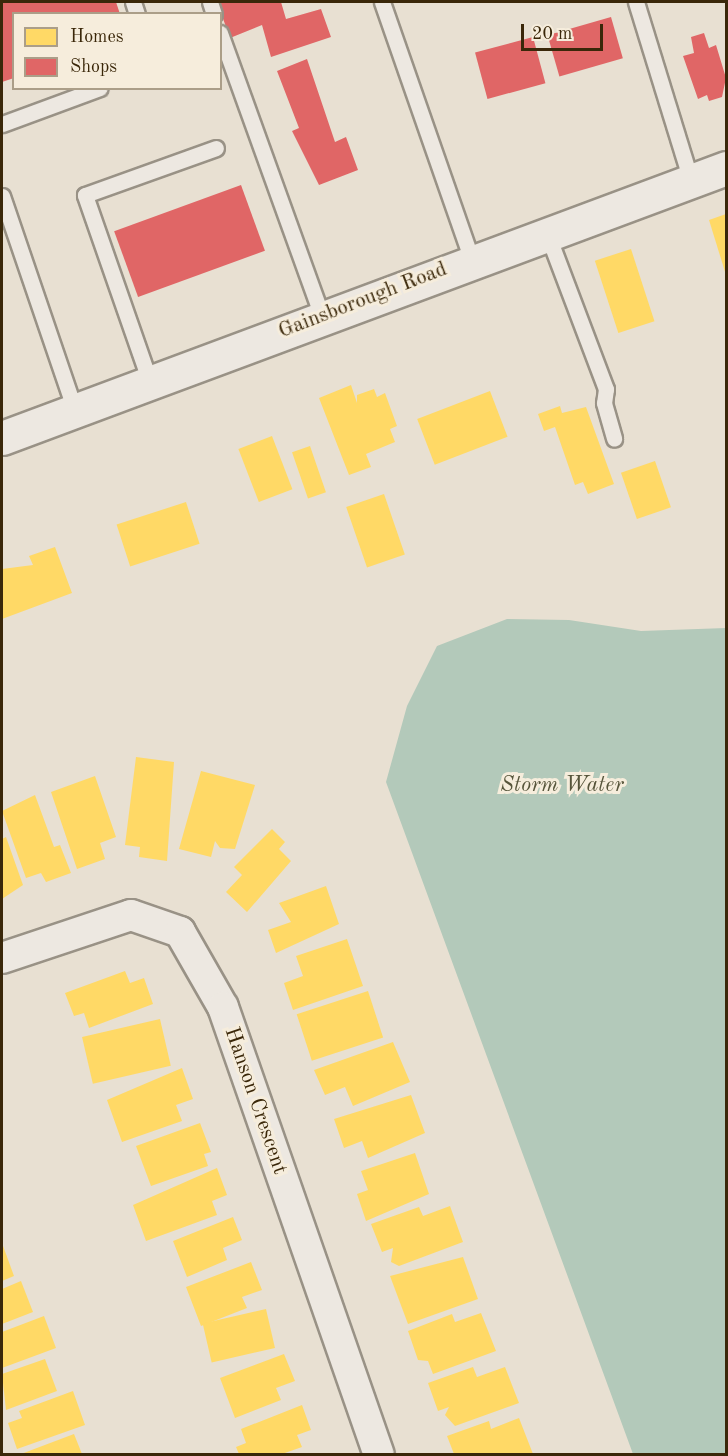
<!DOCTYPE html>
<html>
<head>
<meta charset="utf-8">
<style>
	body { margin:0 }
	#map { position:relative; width:728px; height:1456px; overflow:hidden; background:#e8e0d2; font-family:"Old Standard TT",serif }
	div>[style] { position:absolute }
	.water>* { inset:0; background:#b3c9ba }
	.homes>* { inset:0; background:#ffd966; transform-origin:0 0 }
	.shops>* { inset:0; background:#e06666; transform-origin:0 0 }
	.roads { filter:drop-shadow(2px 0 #999286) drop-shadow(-2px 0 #999286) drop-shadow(0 2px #999286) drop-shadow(0 -2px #999286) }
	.service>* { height:15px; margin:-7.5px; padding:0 7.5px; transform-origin:7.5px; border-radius:7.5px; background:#ede8e1 }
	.minor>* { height:30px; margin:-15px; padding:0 15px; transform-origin:15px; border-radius:15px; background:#ede8e1 }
	.secondary>* { height:33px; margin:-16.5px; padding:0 16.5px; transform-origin:16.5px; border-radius:16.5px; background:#ede8e1 }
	span { translate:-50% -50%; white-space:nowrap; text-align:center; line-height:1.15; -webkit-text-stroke:6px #f6eddc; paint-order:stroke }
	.street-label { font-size:21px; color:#3a2709 }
	.water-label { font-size:22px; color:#57553b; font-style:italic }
	.frame { position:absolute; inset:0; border:3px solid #3a2709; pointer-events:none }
	.legend { position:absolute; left:12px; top:12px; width:210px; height:78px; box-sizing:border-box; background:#f6eddc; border:2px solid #ab9e88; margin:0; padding:8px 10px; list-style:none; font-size:18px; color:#3a2709 }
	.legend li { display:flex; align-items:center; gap:12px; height:30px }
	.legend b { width:30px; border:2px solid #ab9e88 }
	.scale { position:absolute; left:521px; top:24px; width:82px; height:27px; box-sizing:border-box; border:3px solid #3a2709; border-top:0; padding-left:8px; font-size:18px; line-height:21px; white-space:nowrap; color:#3a2709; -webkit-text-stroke:4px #f6eddc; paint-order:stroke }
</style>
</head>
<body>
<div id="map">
	<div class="water">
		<div style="clip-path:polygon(507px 619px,569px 620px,641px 631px,726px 628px,726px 1454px,633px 1454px,386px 782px,407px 706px,437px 646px)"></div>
	</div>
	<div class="homes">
		<div style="clip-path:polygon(726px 214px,726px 275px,709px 220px)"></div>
		<div style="left:631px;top:249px;width:76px;height:38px;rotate:72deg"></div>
		<div style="clip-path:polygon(351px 385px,357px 403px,357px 395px,374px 389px,377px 397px,385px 393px,397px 426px,390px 429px,395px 442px,366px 454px,371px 467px,349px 475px,319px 398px)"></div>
		<div style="left:490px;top:391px;width:49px;height:78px;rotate:69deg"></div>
		<div style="clip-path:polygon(560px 406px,562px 413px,586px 407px,614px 484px,588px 494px,583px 482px,575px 485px,555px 427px,544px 431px,538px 414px)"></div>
		<div style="left:272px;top:436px;width:57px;height:36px;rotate:69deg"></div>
		<div style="left:310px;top:446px;width:49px;height:19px;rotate:71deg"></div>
		<div style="left:655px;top:461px;width:49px;height:36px;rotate:71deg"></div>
		<div style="left:384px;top:494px;width:64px;height:40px;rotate:71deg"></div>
		<div style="left:186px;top:502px;width:44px;height:73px;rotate:72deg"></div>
		<div style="clip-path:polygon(55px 547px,72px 593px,2px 619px,2px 569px,33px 565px,29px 556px)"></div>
		<div style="clip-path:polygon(136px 757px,174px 762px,167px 861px,139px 857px,140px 847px,125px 845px)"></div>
		<div style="clip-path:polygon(201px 771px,255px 785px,235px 849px,220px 848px,215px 841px,211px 857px,179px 849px)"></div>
		<div style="clip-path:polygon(95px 776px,116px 837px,100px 843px,105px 859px,77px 869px,51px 792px)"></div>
		<div style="clip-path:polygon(35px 795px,54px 847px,60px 845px,71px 873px,46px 882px,41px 873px,26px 878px,2px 811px)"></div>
		<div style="clip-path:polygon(272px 829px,285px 842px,279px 849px,291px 861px,247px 912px,226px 892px,242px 875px,234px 867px)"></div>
		<div style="clip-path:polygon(6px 837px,23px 885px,2px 899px,2px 839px)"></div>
		<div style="clip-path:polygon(326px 886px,339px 924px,276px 953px,268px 930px,291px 922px,279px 903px)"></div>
		<div style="clip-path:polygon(347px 939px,363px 986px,293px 1010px,284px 983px,303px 976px,296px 956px)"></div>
		<div style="clip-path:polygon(125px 971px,130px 983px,144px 978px,153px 1004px,89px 1028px,84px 1013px,74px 1016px,65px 993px)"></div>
		<div style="left:368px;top:991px;width:49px;height:75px;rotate:72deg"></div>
		<div style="left:160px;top:1019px;width:48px;height:80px;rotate:77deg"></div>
		<div style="clip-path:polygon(393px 1042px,410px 1082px,353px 1106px,345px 1087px,325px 1095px,314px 1070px)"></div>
		<div style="clip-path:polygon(182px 1068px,193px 1099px,176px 1105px,182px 1121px,122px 1142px,107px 1100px)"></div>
		<div style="clip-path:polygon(411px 1095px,425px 1133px,368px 1158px,362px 1141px,344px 1148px,334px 1119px)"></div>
		<div style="clip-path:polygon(200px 1123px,211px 1152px,204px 1154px,208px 1166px,151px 1186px,136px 1146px)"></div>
		<div style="clip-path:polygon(415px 1153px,429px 1194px,366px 1221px,357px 1194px,368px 1190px,361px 1171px)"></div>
		<div style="clip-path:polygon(217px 1168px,227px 1195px,212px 1201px,217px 1215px,146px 1241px,133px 1205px)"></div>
		<div style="clip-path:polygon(450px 1206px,463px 1242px,399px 1266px,391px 1262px,393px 1248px,382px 1252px,371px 1224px,419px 1207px,423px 1216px)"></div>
		<div style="clip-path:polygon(233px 1217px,242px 1240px,223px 1248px,227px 1260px,187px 1277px,173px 1241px)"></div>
		<div style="clip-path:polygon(2px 1243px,14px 1276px,2px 1281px)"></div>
		<div style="clip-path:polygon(463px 1257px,478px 1299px,408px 1324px,390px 1276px)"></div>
		<div style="clip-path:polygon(251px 1262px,262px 1290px,242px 1297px,247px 1308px,201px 1326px,186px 1287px)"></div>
		<div style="clip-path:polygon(21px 1281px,33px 1312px,2px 1324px,2px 1289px)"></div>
		<div style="left:266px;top:1309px;width:40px;height:65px;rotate:77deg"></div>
		<div style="clip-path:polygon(481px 1313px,496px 1351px,433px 1374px,428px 1361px,418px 1360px,408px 1331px,452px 1314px,455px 1322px)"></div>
		<div style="clip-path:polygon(44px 1316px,56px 1348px,2px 1368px,2px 1332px)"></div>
		<div style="clip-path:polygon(284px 1354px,295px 1381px,276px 1388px,281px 1400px,235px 1418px,220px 1378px)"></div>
		<div style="clip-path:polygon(45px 1359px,57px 1391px,6px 1410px,2px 1374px)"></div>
		<div style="clip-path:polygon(473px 1367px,477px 1377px,505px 1367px,519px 1403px,455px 1426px,445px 1415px,449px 1407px,438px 1411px,428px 1383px)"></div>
		<div style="clip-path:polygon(73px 1391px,85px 1425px,17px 1449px,8px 1423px,22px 1418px,19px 1411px)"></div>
		<div style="clip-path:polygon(302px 1405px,311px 1430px,297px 1435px,302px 1447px,282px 1454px,239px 1454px,236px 1447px,246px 1443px,241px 1429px)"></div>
		<div style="clip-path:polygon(519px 1418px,533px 1454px,454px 1454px,447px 1436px,489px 1421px,491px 1429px)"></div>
		<div style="clip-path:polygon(74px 1434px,82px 1454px,21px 1454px)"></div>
	</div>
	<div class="shops">
		<div style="clip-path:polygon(2px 2px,116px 2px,120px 14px,14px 14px,14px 78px,2px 82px)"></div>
		<div style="clip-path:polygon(217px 2px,281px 2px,286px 19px,321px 9px,331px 37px,271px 57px,262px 25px,230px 38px)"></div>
		<div style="left:611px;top:17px;width:43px;height:66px;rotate:74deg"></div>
		<div style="clip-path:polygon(704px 33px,709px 48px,716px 45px,726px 78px,722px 97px,709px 101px,707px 95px,698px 99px,683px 56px,694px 53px,691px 37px)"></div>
		<div style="left:533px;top:37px;width:48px;height:60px;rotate:75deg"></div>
		<div style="clip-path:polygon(307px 59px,335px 142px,346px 137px,358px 170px,319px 185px,292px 131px,299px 128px,277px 71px)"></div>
		<div style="left:241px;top:185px;width:70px;height:135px;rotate:70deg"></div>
	</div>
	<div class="roads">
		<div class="service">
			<div style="left:133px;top:2px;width:13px;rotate:72deg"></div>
			<div style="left:210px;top:2px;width:13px;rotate:72deg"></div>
			<div style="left:382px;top:2px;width:273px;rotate:70.8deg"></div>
			<div style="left:636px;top:2px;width:187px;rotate:72.9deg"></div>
			<div style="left:220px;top:33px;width:302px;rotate:70.2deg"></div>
			<div style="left:2px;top:124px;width:104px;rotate:-20.2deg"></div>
			<div style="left:2px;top:196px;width:227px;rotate:71.2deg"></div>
			<div style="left:547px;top:233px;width:167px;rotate:69.3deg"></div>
			<div style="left:606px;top:389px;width:14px;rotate:98deg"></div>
			<div style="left:604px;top:403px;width:37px;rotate:74deg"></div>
			<div style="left:150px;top:382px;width:198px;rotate:-109.2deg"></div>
			<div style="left:85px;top:195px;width:139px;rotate:-19.7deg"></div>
		</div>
		<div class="minor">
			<div style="left:2px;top:958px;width:136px;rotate:-18.4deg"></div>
			<div style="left:131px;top:915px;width:52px;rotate:19.1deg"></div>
			<div style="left:180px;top:932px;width:86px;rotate:60.2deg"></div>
			<div style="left:223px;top:1007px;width:473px;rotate:70.8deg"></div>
		</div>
		<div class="secondary">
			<div style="left:2px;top:438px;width:773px;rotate:-20.45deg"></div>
		</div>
	</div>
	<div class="street-label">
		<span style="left:363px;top:301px;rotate:-21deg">Gainsborough Road</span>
		<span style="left:255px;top:1101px;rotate:71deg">Hanson Crescent</span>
	</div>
	<div class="water-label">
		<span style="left:562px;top:786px">Storm Water</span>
	</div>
	<div class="frame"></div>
	<ul class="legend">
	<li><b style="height:16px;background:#ffd966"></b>Homes</li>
	<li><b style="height:16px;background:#e06666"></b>Shops</li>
	</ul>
	<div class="scale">20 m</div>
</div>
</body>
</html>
